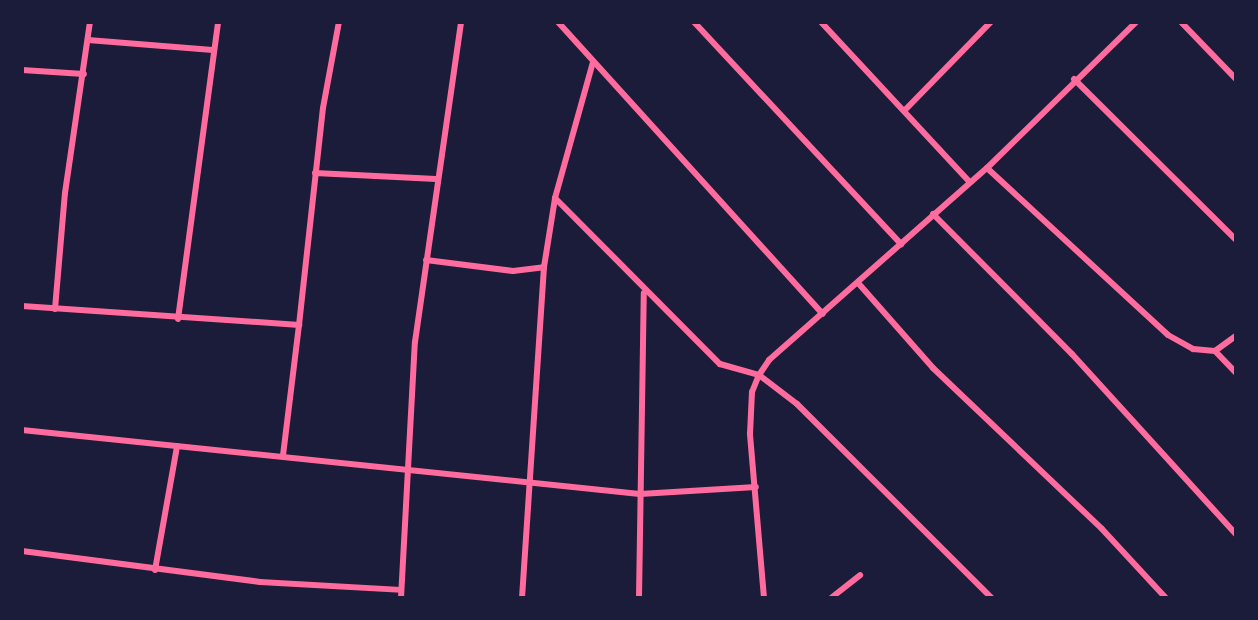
<!DOCTYPE html>
<html>
<head>
<meta charset="utf-8">
<style>
	body { margin:0 }
	#map { position:relative; width:1258px; height:620px; overflow:hidden; background:#1b1b3a; font-family:Lato,sans-serif }
	div>[style] { position:absolute }
	.minor>* { height:6px; margin:-3px; padding:0 3px; transform-origin:3px; border-radius:3px; background:#ff6b9d }
	span { translate:-50% -50%; white-space:nowrap; text-align:center; line-height:1.15; -webkit-text-stroke:7px #1b1b3a; paint-order:stroke }
	.frame { position:absolute; inset:0; border:24px solid #1b1b3a; pointer-events:none }
</style>
</head>
<body>
<div id="map">
	<div class="minor">
		<div style="left:558px;top:22px;width:394px;rotate:47.8deg"></div>
		<div style="left:694px;top:22px;width:304px;rotate:47deg"></div>
		<div style="left:821px;top:22px;width:217px;rotate:47.1deg"></div>
		<div style="left:1181px;top:22px;width:79px;rotate:46deg"></div>
		<div style="left:88px;top:40px;width:125px;rotate:4.6deg"></div>
		<div style="left:593px;top:62px;width:141px;rotate:105.6deg"></div>
		<div style="left:555px;top:198px;width:234px;rotate:45.2deg"></div>
		<div style="left:720px;top:364px;width:41px;rotate:15.8deg"></div>
		<div style="left:759px;top:375px;width:48px;rotate:37.3deg"></div>
		<div style="left:797px;top:404px;width:275px;rotate:44.9deg"></div>
		<div style="left:22px;top:70px;width:62px;rotate:3.7deg"></div>
		<div style="left:1074px;top:79px;width:228px;rotate:44.8deg"></div>
		<div style="left:905px;top:110px;width:123px;rotate:-45.7deg"></div>
		<div style="left:987px;top:168px;width:246px;rotate:42.7deg"></div>
		<div style="left:1168px;top:335px;width:29px;rotate:29deg"></div>
		<div style="left:1193px;top:349px;width:22px;rotate:5deg"></div>
		<div style="left:1215px;top:351px;width:26px;rotate:-36deg"></div>
		<div style="left:315px;top:173px;width:121px;rotate:2.8deg"></div>
		<div style="left:933px;top:214px;width:197px;rotate:45.2deg"></div>
		<div style="left:1072px;top:354px;width:244px;rotate:47.7deg"></div>
		<div style="left:426px;top:260px;width:88px;rotate:7.2deg"></div>
		<div style="left:513px;top:271px;width:31px;rotate:-7deg"></div>
		<div style="left:859px;top:284px;width:112px;rotate:48.6deg"></div>
		<div style="left:933px;top:368px;width:233px;rotate:43.6deg"></div>
		<div style="left:1102px;top:529px;width:94px;rotate:47.2deg"></div>
		<div style="left:22px;top:306px;width:278px;rotate:3.9deg"></div>
		<div style="left:299px;top:325px;width:132px;rotate:97deg"></div>
		<div style="left:55px;top:309px;width:116px;rotate:-85.1deg"></div>
		<div style="left:65px;top:193px;width:173px;rotate:-81.7deg"></div>
		<div style="left:178px;top:319px;width:300px;rotate:-82.3deg"></div>
		<div style="left:299px;top:325px;width:218px;rotate:-83.7deg"></div>
		<div style="left:323px;top:108px;width:87px;rotate:-79.5deg"></div>
		<div style="left:1215px;top:351px;width:30px;rotate:46deg"></div>
		<div style="left:22px;top:430px;width:621px;rotate:5.91deg"></div>
		<div style="left:640px;top:494px;width:116px;rotate:-3.5deg"></div>
		<div style="left:22px;top:551px;width:240px;rotate:7.4deg"></div>
		<div style="left:260px;top:582px;width:141px;rotate:3.2deg"></div>
		<div style="left:155px;top:570px;width:126px;rotate:-79.9deg"></div>
		<div style="left:401px;top:598px;width:256px;rotate:-86.9deg"></div>
		<div style="left:415px;top:342px;width:323px;rotate:-81.8deg"></div>
		<div style="left:522px;top:598px;width:332px;rotate:-86.2deg"></div>
		<div style="left:544px;top:267px;width:70px;rotate:-80.9deg"></div>
		<div style="left:639px;top:598px;width:305px;rotate:-89.1deg"></div>
		<div style="left:764px;top:598px;width:165px;rotate:-94.9deg"></div>
		<div style="left:750px;top:434px;width:42px;rotate:-87.3deg"></div>
		<div style="left:752px;top:392px;width:18px;rotate:-68deg"></div>
		<div style="left:759px;top:375px;width:18px;rotate:-56deg"></div>
		<div style="left:769px;top:360px;width:290px;rotate:-41.4deg"></div>
		<div style="left:987px;top:168px;width:209px;rotate:-44.4deg"></div>
		<div style="left:831px;top:598px;width:37px;rotate:-38deg"></div>
	</div>
	<div class="frame"></div>
</div>
</body>
</html>
